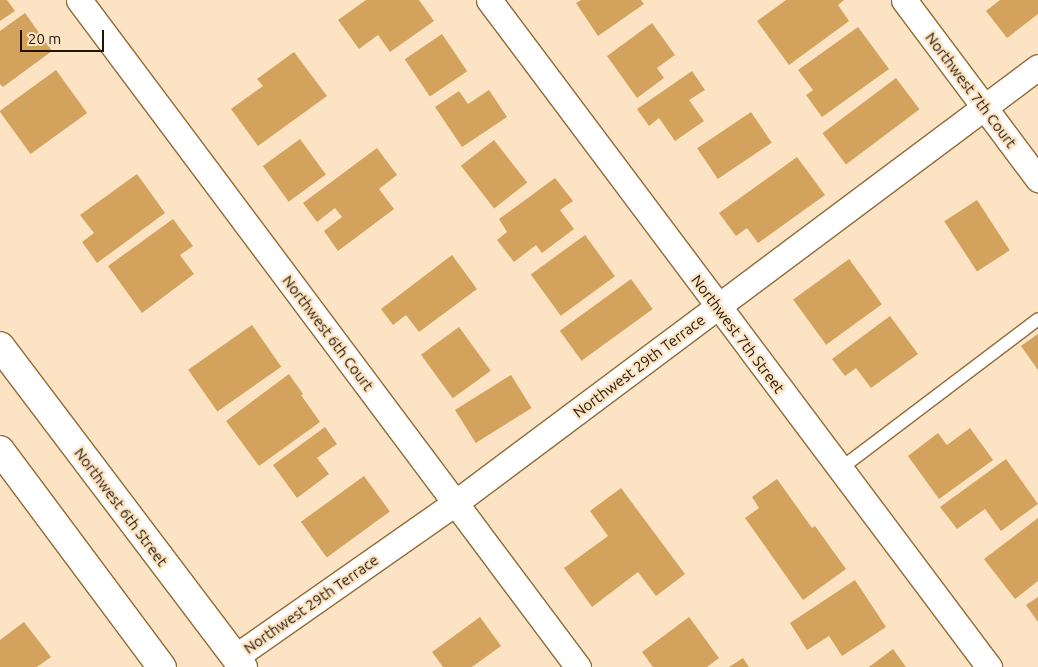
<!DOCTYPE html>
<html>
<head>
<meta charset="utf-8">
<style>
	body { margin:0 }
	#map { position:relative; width:1038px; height:667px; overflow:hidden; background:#fce3c3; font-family:Ubuntu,sans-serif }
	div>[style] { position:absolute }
	.building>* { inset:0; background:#d3a25d; transform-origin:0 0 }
	.roads { filter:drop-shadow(1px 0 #916c38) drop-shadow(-1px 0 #916c38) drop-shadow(0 1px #916c38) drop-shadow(0 -1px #916c38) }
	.service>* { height:12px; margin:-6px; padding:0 6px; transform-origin:6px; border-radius:6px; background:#fff }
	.minor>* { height:25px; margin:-12.5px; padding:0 12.5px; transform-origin:12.5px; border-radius:12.5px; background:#fff }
	.tertiary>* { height:28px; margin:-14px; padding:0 14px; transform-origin:14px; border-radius:14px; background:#fff }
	span { translate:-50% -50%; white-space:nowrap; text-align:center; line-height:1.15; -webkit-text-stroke:4.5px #fce3c3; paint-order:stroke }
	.street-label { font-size:15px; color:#221401 }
	.scale { position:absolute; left:20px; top:30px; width:84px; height:22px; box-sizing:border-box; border:2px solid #221401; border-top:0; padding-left:6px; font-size:15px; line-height:18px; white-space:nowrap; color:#221401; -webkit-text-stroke:4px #fce3c3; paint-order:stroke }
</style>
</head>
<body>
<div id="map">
	<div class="building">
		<div style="clip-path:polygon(0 0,7px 0,15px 11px,0 21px)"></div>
		<div style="clip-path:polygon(366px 0,419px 0,434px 21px,390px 52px,378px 35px,359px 49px,338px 20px)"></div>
		<div style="clip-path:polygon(581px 0,641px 0,644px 4px,598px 36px,576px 3px)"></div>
		<div style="clip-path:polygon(786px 0,844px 0,838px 5px,849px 21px,789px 65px,757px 21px)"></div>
		<div style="clip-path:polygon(1000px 0,1038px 0,1038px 14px,1007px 38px,986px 11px)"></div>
		<div style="clip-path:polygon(25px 13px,52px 51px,3px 87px,0 84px,0 31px)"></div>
		<div style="clip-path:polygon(652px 23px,675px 55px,657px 68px,664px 78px,637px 98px,607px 56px)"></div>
		<div style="clip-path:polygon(858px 27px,889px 69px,822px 117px,806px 95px,813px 90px,798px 70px)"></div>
		<div style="left:442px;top:34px;width:45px;height:45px;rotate:56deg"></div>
		<div style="clip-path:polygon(294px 52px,327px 96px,258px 146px,231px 109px,263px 86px,257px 79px)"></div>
		<div style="left:56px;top:70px;width:53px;height:70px;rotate:54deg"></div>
		<div style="clip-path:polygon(692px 71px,705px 90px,689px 100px,704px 121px,675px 141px,659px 118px,649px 126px,637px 109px)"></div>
		<div style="left:896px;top:78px;width:39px;height:92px;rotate:53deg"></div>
		<div style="clip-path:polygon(489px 90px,507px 117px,462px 147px,435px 107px,459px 91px,468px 104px)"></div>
		<div style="left:751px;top:112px;width:37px;height:65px;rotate:56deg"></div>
		<div style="left:300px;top:139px;width:44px;height:46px;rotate:54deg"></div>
		<div style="left:494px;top:140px;width:54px;height:42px;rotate:52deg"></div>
		<div style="clip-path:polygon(377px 148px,397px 175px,379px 189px,394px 209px,338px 251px,324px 231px,342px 217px,335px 208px,317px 222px,303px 203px)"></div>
		<div style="clip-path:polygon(797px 157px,825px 195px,758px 243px,747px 228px,736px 236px,719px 213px)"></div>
		<div style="clip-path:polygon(137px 174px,165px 213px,97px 263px,82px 242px,94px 233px,80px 215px)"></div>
		<div style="clip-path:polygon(555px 178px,573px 201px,560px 210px,574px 229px,542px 253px,536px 245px,514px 262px,497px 240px,507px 232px,499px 219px)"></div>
		<div style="left:977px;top:200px;width:60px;height:39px;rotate:57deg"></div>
		<div style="clip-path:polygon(173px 219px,193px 246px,180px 255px,194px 274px,142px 313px,108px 266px)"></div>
		<div style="left:585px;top:235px;width:51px;height:67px;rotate:54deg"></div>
		<div style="clip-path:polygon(452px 255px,477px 289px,419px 332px,406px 315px,393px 325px,381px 309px)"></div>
		<div style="left:849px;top:259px;width:56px;height:69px;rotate:54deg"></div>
		<div style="left:631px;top:279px;width:37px;height:88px;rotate:54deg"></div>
		<div style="clip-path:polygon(890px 316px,918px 354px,871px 388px,856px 368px,845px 376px,832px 359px)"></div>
		<div style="left:252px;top:325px;width:51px;height:78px;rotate:55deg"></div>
		<div style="left:459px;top:327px;width:54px;height:47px;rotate:54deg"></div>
		<div style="clip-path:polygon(1038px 334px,1038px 370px,1021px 346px)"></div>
		<div style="clip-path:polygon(289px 374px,303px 394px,301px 395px,320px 422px,259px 466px,226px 421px)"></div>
		<div style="left:511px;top:375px;width:39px;height:66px;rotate:58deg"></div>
		<div style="clip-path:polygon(325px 427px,337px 444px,317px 458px,329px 474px,297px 498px,273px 465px)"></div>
		<div style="clip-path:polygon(970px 428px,993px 460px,939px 499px,908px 456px,938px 433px,947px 445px)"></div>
		<div style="clip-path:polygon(1006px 459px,1038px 504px,1001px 531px,985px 509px,957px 529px,940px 507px)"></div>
		<div style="left:364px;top:476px;width:44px;height:78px;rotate:54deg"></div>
		<div style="clip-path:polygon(777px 479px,812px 528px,815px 526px,846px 569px,803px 600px,745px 518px,759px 508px,752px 497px)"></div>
		<div style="clip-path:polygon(621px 488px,685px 574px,656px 596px,638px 572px,592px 607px,564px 568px,608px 536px,590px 511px)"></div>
		<div style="clip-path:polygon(1038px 518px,1038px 581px,1015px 599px,984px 559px)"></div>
		<div style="clip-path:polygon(855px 580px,886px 627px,842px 656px,829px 636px,807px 650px,790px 623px)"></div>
		<div style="clip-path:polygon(1038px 597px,1038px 622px,1026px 605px)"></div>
		<div style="clip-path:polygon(480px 617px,501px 646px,472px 667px,443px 667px,432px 652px)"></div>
		<div style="clip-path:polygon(689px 617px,719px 658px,707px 667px,653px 667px,642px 652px)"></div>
		<div style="clip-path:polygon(24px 622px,51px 657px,37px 667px,0 667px,0 640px)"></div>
		<div style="clip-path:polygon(893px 649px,906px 667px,869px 667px)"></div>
		<div style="clip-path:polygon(743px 658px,749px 667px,729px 667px)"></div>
	</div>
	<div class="roads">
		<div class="service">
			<div style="left:840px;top:469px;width:248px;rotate:-37.1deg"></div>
		</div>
		<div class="minor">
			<div style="left:79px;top:0;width:833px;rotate:53.2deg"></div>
			<div style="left:489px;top:0;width:834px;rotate:53.14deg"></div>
			<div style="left:904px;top:0;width:224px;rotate:53.2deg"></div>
			<div style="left:235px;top:657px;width:269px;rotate:-35deg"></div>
			<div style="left:455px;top:503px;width:728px;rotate:-36.79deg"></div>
		</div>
		<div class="tertiary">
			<div style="left:0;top:346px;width:403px;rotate:52.9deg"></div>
			<div style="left:0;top:450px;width:271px;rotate:53.3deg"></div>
		</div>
	</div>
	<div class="street-label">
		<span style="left:971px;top:90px;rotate:53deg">Northwest 7th Court</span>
		<span style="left:328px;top:333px;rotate:53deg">Northwest 6th Court</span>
		<span style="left:738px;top:334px;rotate:53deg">Northwest 7th Street</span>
		<span style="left:639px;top:366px;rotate:-37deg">Northwest 29th Terrace</span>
		<span style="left:121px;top:507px;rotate:53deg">Northwest 6th Street</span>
		<span style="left:311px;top:604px;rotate:-35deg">Northwest 29th Terrace</span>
	</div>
	<div class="scale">20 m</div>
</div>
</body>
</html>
